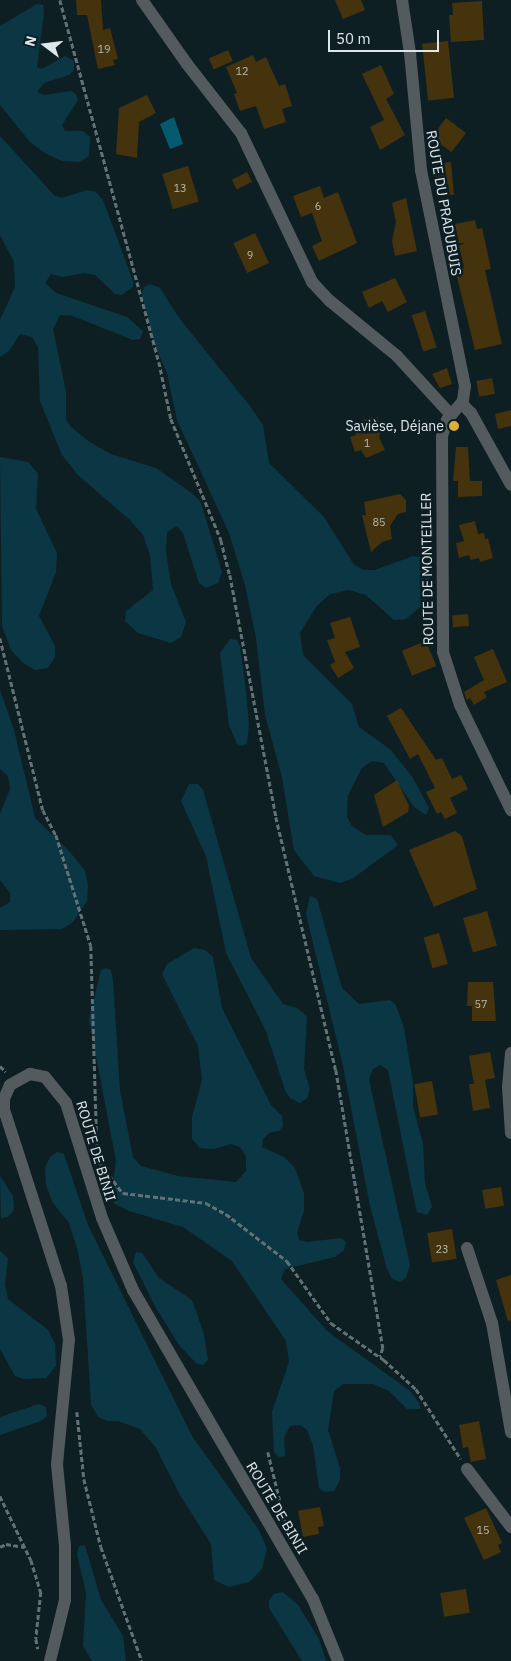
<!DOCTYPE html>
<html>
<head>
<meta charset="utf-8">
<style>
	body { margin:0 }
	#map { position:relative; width:511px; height:1661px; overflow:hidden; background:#0e1f24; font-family:"IBM Plex Sans",sans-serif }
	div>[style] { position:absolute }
	.green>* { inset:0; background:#0b3744 }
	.water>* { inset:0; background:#065a70 }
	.building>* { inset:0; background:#44330c; transform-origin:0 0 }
	.path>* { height:2.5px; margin-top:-1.25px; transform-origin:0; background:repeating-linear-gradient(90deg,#637176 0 5px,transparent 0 7.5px) }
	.minor>* { height:12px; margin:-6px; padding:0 6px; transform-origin:6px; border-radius:6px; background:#545b5e }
	.dots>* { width:14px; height:14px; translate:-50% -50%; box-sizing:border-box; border:2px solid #0e1f24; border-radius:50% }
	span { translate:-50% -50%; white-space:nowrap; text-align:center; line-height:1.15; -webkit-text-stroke:5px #0e1f24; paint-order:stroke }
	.number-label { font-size:11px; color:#b7bab3 }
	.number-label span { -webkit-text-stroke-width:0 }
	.street-label { font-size:14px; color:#dde7eb }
	.poi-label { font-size:14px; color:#dde7eb }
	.right { translate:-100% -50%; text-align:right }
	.north { position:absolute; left:20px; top:20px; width:50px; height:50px; -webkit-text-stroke:4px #0e1f24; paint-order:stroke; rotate:285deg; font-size:14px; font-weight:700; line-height:20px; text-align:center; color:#dde7eb }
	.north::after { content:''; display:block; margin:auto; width:18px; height:22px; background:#dde7eb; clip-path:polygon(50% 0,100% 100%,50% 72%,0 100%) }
	.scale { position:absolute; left:328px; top:30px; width:111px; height:22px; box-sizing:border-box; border:2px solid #dde7eb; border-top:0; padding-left:6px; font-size:15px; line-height:18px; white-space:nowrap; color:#dde7eb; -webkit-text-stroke:4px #0e1f24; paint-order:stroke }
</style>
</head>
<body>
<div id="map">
	<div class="green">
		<div style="clip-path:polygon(37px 4px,43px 5px,44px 12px,37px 67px,42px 69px,65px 56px,74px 61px,74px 70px,69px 75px,44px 83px,37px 92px,44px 95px,71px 91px,76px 94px,78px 100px,62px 125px,65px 131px,83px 131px,90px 137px,89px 156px,80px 162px,62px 161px,45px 153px,30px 142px,0 105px,0 26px)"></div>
		<div style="clip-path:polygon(0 136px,54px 195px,62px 198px,87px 190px,96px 192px,103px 200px,133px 281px,133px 287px,122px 295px,115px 294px,95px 275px,84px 273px,63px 277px,51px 274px,45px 283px,56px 293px,127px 317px,143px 331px,140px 339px,133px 340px,70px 315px,60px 315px,53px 329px,66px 392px,66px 420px,71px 427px,88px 441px,111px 454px,156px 468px,193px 494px,201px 503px,222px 572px,218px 583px,206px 588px,199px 583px,183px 533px,177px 526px,167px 532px,166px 552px,171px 584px,186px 622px,181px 637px,171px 643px,138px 633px,125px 621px,126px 611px,153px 590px,150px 555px,143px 535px,131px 521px,78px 475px,62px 455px,40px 401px,38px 347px,32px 337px,20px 334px,9px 351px,0 357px,0 320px,15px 287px,14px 262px,0 235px)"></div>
		<div style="clip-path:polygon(150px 284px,160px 288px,179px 318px,250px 406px,263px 425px,269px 463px,324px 517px,354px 565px,364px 570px,375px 570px,413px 556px,421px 557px,428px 566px,432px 587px,425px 603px,406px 619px,394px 620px,366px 595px,349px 590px,330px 594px,316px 607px,300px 633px,303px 655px,352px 704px,359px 727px,391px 750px,413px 778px,429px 808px,426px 815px,414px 807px,384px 763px,372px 761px,362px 768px,348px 795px,347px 817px,352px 826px,366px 835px,391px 835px,398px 845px,352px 879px,340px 883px,314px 876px,294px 850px,282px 777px,265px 715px,256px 638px,245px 585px,229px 533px,177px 420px,167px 373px,154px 343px,142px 294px,144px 287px)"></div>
		<div style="clip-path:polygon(0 457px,28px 462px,38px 474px,36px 509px,57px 553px,56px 572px,39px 616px,55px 646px,55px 657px,48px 668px,35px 670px,23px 663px,11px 650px,2px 626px)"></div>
		<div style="clip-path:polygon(230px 639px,237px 640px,240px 647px,245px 682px,249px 724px,247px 743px,242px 746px,237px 744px,229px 725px,220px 653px)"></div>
		<div style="clip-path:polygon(0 690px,14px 730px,35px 818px,70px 852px,85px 871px,88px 885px,87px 901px,73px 922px,62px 929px,0 930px,0 908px,10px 902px,10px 893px,0 880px,0 814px,10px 789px,8px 776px,0 769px)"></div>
		<div style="clip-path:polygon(189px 784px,198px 784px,203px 790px,251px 958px,283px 1004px,297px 1008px,307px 1016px,304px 1069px,310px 1089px,307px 1098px,300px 1103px,290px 1098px,285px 1090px,266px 1031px,226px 953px,206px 856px,181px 801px)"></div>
		<div style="clip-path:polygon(310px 896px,317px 899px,342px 988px,359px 1004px,390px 1000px,396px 1005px,404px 1028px,413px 1083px,413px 1107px,423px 1144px,425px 1183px,432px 1207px,427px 1215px,417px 1212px,415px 1204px,388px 1070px,380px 1065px,373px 1069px,369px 1080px,410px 1265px,406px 1278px,400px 1282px,392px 1279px,387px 1269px,370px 1206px,343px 1066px,306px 914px)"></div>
		<div style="clip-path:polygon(194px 948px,205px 950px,213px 957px,222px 1008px,271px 1105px,282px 1116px,283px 1126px,279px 1131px,269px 1133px,263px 1139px,262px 1147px,284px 1157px,295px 1168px,304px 1193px,304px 1211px,297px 1233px,299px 1240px,307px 1242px,341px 1238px,346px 1242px,344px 1250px,335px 1257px,285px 1269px,281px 1279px,327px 1331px,410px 1391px,420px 1404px,420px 1409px,407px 1409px,389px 1391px,373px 1384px,343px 1384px,334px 1391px,328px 1430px,340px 1468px,340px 1480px,334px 1491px,325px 1492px,319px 1488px,313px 1445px,307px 1430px,300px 1425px,290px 1426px,284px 1438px,285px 1456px,279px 1457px,274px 1452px,272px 1412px,289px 1362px,286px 1341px,232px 1261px,183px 1227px,129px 1211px,115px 1204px,111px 1198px,116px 1161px,89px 1019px,101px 970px,106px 968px,111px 970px,113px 980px,120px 1091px,133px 1157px,141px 1166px,178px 1176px,236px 1182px,246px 1171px,246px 1156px,240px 1147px,231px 1144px,214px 1149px,200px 1148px,192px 1139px,192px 1117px,202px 1080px,198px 1046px,162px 974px,167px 964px)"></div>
		<div style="clip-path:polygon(57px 1152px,64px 1154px,88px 1225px,192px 1436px,259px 1530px,267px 1549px,262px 1569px,249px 1582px,229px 1587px,214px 1580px,211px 1544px,180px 1495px,156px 1448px,140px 1429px,118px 1421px,107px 1421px,98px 1417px,91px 1404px,83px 1278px,77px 1248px,69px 1223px,53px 1203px,46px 1185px,45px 1168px,50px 1157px)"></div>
		<div style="clip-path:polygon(0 1176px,13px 1196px,14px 1210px,8px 1217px,1px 1218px)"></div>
		<div style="clip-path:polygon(0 1251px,8px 1258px,5px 1284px,8px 1299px,48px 1330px,55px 1344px,56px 1366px,46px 1378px,24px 1379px,15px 1376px,0 1349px)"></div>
		<div style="clip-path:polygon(136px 1252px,142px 1253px,159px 1278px,192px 1300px,204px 1334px,208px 1360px,203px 1365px,196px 1363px,179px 1345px,156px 1308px,133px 1262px)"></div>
		<div style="clip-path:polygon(39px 1404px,46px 1407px,47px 1416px,41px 1421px,0 1435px,0 1417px)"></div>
		<div style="clip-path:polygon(85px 1545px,101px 1600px,123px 1636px,126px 1661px,92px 1661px,83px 1646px,86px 1592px,77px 1555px,79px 1546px)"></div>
		<div style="clip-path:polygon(283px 1592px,298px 1605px,319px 1639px,326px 1661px,302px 1661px,269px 1608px,269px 1600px,274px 1594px)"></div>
	</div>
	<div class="water">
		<div style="clip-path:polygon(174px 117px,183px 144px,170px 149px,160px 124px)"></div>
	</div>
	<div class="building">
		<div style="clip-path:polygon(76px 0,101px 0,103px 30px,110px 28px,118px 59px,113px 60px,115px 65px,98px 69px,87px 15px,77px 15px)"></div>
		<div style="clip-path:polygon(335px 0,361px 0,365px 10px,343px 19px)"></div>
		<div style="clip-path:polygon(482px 1px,484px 40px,451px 42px,449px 15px,453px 15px,452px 3px)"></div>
		<div style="left:448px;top:41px;width:57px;height:26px;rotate:84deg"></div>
		<div style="left:228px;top:50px;width:12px;height:21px;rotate:66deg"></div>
		<div style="clip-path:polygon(253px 55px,256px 62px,266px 57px,279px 86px,285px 84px,292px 106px,282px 109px,286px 122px,264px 129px,256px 106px,240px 111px,234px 94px,237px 93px,226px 67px)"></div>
		<div style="clip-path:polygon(381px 65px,394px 94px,386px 99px,405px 135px,380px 150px,370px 127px,384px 120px,362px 74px)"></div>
		<div style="clip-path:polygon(147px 95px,156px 113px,139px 122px,137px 158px,116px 154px,119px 108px)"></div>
		<div style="left:446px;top:118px;width:25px;height:24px;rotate:37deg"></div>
		<div style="left:451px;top:162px;width:33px;height:17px;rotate:85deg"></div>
		<div style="left:188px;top:166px;width:37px;height:27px;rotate:73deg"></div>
		<div style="left:247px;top:172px;width:11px;height:17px;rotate:63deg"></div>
		<div style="clip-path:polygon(320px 186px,324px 198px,338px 192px,357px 243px,319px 261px,312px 246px,322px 241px,312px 213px,301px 217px,293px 196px)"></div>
		<div style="clip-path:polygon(406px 198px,417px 251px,395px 256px,392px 241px,396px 222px,392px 203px)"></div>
		<div style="clip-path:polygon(475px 220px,477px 229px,482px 228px,491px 269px,485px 270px,502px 344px,475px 350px,455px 269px,464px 267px,459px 246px,465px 243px,459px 243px,455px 224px)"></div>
		<div style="left:255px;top:233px;width:33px;height:24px;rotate:65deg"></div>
		<div style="clip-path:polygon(395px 278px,407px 302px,388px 312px,382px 301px,369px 308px,362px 292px)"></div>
		<div style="left:425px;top:311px;width:38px;height:14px;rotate:72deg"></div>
		<div style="clip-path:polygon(447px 368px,452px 384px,440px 388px,432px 374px)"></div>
		<div style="left:492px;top:378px;width:16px;height:16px;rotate:79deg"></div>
		<div style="clip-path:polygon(511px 410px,511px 426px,498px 429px,495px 414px)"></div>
		<div style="clip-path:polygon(372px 417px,377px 417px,382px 428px,379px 437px,385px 450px,366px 458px,361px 450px,355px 452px,350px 437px,356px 435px,352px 424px)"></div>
		<div style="clip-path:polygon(456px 447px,468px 447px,470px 481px,482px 481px,482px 496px,458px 497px,458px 481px,453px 481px)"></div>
		<div style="clip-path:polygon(400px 494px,406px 500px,406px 512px,398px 514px,390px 526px,392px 539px,382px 542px,371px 552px,362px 515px,366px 515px,364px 502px)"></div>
		<div style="clip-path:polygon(475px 521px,478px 534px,484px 533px,485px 539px,488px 538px,493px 558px,480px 562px,479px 558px,471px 560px,469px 555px,459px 558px,456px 543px,464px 541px,459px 525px)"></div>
		<div style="left:468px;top:614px;width:12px;height:16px;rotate:85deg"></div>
		<div style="clip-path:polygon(350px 617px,360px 647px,345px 652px,354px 668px,338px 678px,330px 665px,335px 662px,327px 640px,335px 638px,330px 623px)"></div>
		<div style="left:426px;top:641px;width:27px;height:26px;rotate:68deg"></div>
		<div style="clip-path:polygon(493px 649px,507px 682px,484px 692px,487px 697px,474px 705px,470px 698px,467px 700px,464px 692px,484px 680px,474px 657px)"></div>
		<div style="clip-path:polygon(401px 708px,436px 760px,442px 758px,452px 779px,461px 775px,468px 789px,450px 798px,457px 813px,445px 819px,441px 812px,437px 814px,426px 792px,435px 788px,418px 754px,410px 759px,387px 716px)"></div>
		<div style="clip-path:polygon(397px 780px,409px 806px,408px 812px,383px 827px,374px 795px)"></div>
		<div style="clip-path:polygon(455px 831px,462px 836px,477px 889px,434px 907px,409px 850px)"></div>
		<div style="left:487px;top:911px;width:36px;height:25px;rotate:74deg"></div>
		<div style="left:439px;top:933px;width:32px;height:16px;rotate:74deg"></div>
		<div style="clip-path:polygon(468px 982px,493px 982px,496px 1021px,472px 1021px,472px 1006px,467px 1006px)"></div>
		<div style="clip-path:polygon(490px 1052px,495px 1078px,485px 1080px,490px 1108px,473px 1111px,469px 1084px,474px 1084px,469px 1056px)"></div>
		<div style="left:432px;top:1081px;width:34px;height:18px;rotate:80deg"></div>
		<div style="left:501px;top:1187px;width:19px;height:19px;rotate:81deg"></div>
		<div style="left:452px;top:1229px;width:30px;height:25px;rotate:81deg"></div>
		<div style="clip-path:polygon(511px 1275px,511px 1320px,508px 1321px,496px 1280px)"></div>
		<div style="clip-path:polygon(479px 1421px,486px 1459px,471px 1462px,468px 1447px,463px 1448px,459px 1425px)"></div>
		<div style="clip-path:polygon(320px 1507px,324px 1526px,318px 1527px,319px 1534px,303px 1537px,298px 1511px)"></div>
		<div style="clip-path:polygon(486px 1508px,502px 1543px,498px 1545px,501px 1552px,484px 1560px,464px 1518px)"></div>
		<div style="left:466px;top:1589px;width:24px;height:26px;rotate:81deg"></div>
	</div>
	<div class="path">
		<div style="left:60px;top:0;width:375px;rotate:74.7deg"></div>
		<div style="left:159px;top:362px;width:58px;rotate:78.1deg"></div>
		<div style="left:171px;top:419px;width:131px;rotate:67.5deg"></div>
		<div style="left:221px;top:540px;width:36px;rotate:76deg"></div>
		<div style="left:230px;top:575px;width:246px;rotate:79.2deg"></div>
		<div style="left:276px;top:817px;width:260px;rotate:76.7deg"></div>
		<div style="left:336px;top:1070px;width:282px;rotate:80.4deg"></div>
		<div style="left:383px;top:1348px;width:9px;rotate:108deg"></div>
		<div style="left:0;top:638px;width:177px;rotate:76deg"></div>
		<div style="left:43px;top:810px;width:28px;rotate:63deg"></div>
		<div style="left:56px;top:835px;width:116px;rotate:72.5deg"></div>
		<div style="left:91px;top:946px;width:198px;rotate:88.3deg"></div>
		<div style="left:97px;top:1144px;width:18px;rotate:81deg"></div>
		<div style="left:0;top:1066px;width:8px;rotate:45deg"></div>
		<div style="left:100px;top:1163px;width:38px;rotate:53deg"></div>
		<div style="left:123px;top:1193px;width:84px;rotate:6.9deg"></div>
		<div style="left:206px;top:1203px;width:23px;rotate:29deg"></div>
		<div style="left:226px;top:1214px;width:77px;rotate:37.6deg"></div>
		<div style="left:287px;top:1261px;width:76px;rotate:54.6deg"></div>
		<div style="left:331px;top:1323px;width:65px;rotate:34.9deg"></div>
		<div style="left:384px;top:1360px;width:43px;rotate:42.2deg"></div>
		<div style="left:416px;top:1389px;width:83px;rotate:57.3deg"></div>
		<div style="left:77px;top:1412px;width:67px;rotate:84deg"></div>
		<div style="left:84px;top:1479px;width:70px;rotate:76deg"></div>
		<div style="left:101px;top:1547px;width:121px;rotate:70.2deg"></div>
		<div style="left:268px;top:1452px;width:71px;rotate:76.2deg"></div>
		<div style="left:0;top:1496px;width:71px;rotate:64.2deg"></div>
		<div style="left:31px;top:1560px;width:34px;rotate:73deg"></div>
		<div style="left:41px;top:1592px;width:47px;rotate:96.1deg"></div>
		<div style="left:36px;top:1639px;width:10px;rotate:79deg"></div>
		<div style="left:0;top:1547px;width:7px;rotate:-27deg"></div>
		<div style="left:6px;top:1544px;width:19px;rotate:9deg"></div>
	</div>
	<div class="minor">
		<div style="left:142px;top:0;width:78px;rotate:54.9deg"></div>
		<div style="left:187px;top:64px;width:88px;rotate:52deg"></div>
		<div style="left:241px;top:133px;width:165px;rotate:64.5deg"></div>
		<div style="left:312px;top:282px;width:26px;rotate:47deg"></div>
		<div style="left:330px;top:301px;width:87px;rotate:39.4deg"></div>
		<div style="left:397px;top:356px;width:80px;rotate:47.5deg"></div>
		<div style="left:402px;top:0;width:54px;rotate:81.4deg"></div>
		<div style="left:410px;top:53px;width:118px;rotate:84.6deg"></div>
		<div style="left:421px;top:170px;width:220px;rotate:78.5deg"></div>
		<div style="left:465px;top:386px;width:15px;rotate:98deg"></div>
		<div style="left:463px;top:401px;width:25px;rotate:130deg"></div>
		<div style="left:447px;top:420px;width:17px;rotate:107deg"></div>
		<div style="left:442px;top:436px;width:216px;rotate:89.7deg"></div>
		<div style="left:443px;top:652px;width:56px;rotate:72.2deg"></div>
		<div style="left:460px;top:705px;width:117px;rotate:64.1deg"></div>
		<div style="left:462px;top:404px;width:13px;rotate:45deg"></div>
		<div style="left:471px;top:413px;width:82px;rotate:60.9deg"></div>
		<div style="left:511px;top:1053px;width:34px;rotate:95deg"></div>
		<div style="left:508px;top:1087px;width:46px;rotate:86.3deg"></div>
		<div style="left:467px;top:1248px;width:79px;rotate:71.6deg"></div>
		<div style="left:492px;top:1323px;width:111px;rotate:80.1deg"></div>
		<div style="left:467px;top:1469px;width:73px;rotate:52.8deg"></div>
		<div style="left:50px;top:1661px;width:63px;rotate:-76.2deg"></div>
		<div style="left:65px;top:1600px;width:54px;rotate:-90deg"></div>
		<div style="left:65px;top:1546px;width:82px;rotate:-95.6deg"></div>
		<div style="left:57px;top:1464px;width:125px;rotate:-84.5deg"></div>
		<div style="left:69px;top:1340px;width:55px;rotate:-98.4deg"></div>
		<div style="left:61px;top:1286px;width:186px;rotate:-107.9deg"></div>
		<div style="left:4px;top:1109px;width:10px;rotate:-90deg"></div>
		<div style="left:4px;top:1099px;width:15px;rotate:-67deg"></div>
		<div style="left:10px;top:1085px;width:23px;rotate:-29deg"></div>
		<div style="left:30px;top:1074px;width:15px;rotate:11deg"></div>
		<div style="left:45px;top:1077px;width:33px;rotate:51deg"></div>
		<div style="left:66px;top:1103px;width:121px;rotate:72.6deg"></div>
		<div style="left:102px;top:1218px;width:78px;rotate:66.7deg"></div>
		<div style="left:133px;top:1290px;width:358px;rotate:59.8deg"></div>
		<div style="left:313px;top:1599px;width:67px;rotate:68deg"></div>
	</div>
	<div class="dots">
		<div style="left:454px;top:426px;background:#e1af34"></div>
	</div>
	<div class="number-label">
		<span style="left:104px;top:49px">19</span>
		<span style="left:242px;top:71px">12</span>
		<span style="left:180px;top:188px">13</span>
		<span style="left:318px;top:206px">6</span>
		<span style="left:250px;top:255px">9</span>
		<span style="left:367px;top:443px">1</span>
		<span style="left:379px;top:522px">85</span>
		<span style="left:481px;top:1004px">57</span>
		<span style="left:442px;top:1249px">23</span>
		<span style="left:483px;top:1530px">15</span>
	</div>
	<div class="street-label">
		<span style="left:444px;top:203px;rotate:80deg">ROUTE DU PRADUBUIS</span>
		<span style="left:427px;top:569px;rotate:-91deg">ROUTE DE MONTEILLER</span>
		<span style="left:96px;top:1151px;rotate:73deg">ROUTE DE BINII</span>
		<span style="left:277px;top:1508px;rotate:59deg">ROUTE DE BINII</span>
	</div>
	<div class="poi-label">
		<span class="right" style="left:444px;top:426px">Savièse, Déjane</span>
	</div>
	<div class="north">N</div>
	<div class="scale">50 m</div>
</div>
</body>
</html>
